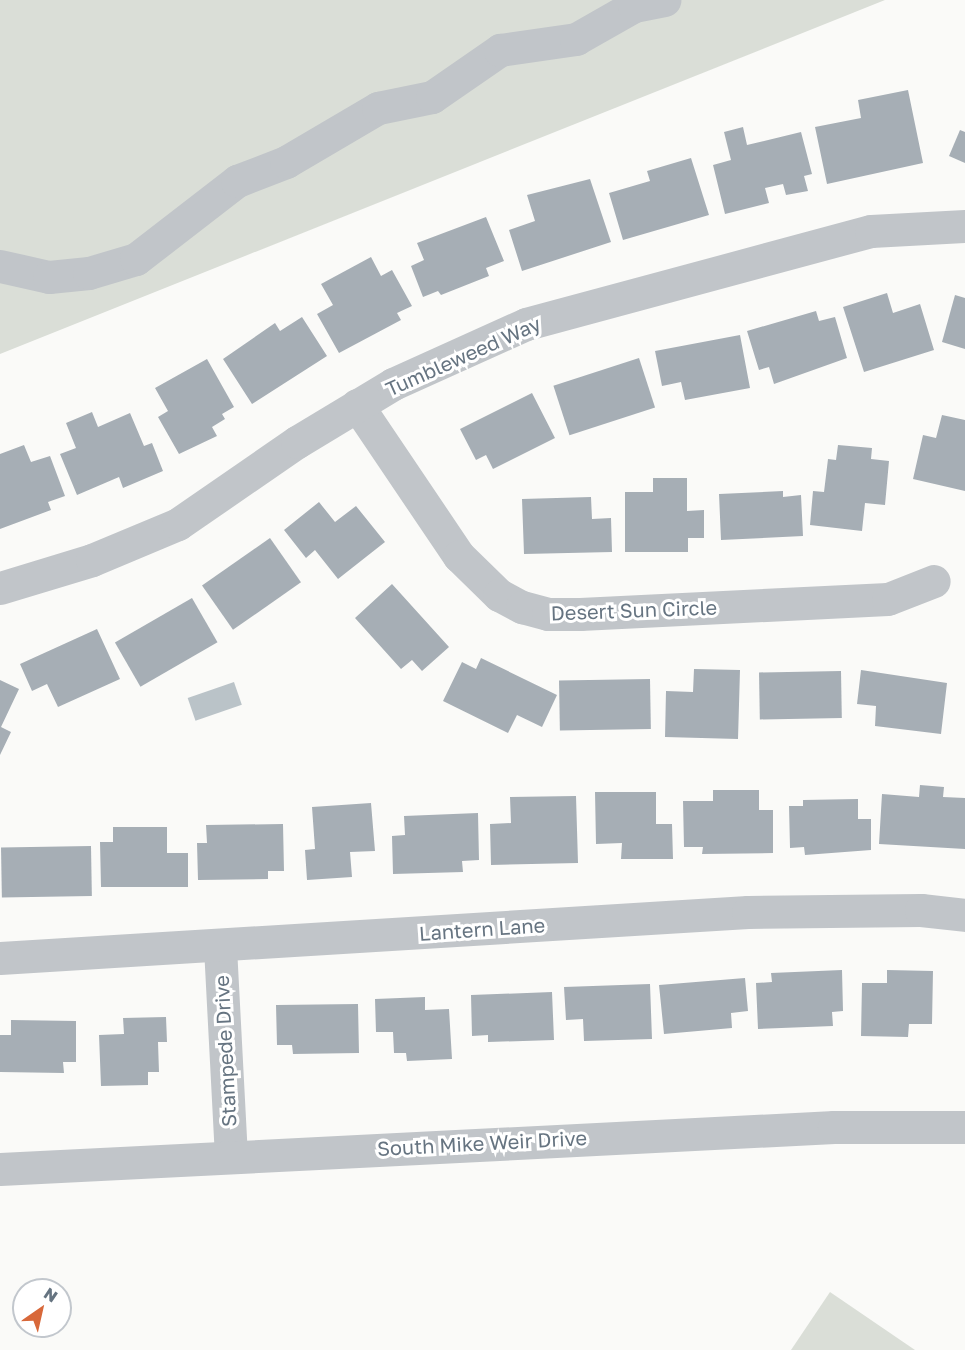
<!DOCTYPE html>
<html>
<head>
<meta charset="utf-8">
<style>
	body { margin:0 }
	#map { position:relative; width:965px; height:1350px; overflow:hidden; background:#fafaf8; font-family:"Golos Text",sans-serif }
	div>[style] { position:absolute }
	.green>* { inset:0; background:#daded7 }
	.water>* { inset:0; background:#bac3c8; transform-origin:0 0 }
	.building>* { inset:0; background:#a6aeb5; transform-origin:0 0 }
	.minor>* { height:33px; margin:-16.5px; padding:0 16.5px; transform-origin:16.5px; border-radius:16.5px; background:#c1c5c9 }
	span { translate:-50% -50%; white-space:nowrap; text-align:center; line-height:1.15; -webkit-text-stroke:6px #fff; paint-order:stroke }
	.street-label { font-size:20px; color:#667481 }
	.north { position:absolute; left:12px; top:1278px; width:60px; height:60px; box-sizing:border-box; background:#fff; border:2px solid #c2c7cd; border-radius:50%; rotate:34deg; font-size:16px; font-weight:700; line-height:24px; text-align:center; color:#667481 }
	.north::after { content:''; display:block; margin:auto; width:21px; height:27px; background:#d8683a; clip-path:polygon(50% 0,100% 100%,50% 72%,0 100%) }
</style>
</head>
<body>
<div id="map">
	<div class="green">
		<div style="clip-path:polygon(0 0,885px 0,0 354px)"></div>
		<div style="clip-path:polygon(830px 1292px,915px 1350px,791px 1350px)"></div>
	</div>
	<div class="water">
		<div style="left:234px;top:682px;width:24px;height:49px;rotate:71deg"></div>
	</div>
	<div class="building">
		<div style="clip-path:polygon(908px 90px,923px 163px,827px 184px,815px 127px,861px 118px,858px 100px)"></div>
		<div style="clip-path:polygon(743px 127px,747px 145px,801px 132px,812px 174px,804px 176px,808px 191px,786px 195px,783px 184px,765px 188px,769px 203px,725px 214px,713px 165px,731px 160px,724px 132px)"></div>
		<div style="clip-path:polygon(960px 130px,965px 132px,965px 163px,949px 156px)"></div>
		<div style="clip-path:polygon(691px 158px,709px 215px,623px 240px,609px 193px,650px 181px,647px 171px)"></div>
		<div style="clip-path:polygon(590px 179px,611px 242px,522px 271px,509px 230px,535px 221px,527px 195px)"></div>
		<div style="clip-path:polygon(486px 217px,504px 261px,486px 268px,489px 276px,441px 295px,438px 291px,423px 297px,411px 266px,424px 260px,417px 243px)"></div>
		<div style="clip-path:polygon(371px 257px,381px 276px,392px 270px,412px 306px,397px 313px,401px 320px,339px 353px,317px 314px,333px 305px,321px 284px)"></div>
		<div style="clip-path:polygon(887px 293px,893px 313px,920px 304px,934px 350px,864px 372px,843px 307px)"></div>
		<div style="clip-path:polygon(955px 295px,965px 298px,965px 349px,942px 342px)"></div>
		<div style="clip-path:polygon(816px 311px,819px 321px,835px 317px,847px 358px,774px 384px,769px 367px,759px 370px,747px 331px)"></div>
		<div style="clip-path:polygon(302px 317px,327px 356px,252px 404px,223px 359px,275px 323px,280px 331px)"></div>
		<div style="clip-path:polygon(740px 335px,750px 388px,685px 400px,681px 382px,662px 386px,655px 351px)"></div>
		<div style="left:639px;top:358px;width:52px;height:90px;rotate:72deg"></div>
		<div style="clip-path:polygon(207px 359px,234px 407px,222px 414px,225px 419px,212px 427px,217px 436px,179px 454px,158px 417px,168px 411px,155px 388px)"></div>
		<div style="clip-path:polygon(532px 393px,555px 438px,493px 469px,486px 455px,476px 460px,460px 429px)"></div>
		<div style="clip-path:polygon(92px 412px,98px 427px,130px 413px,144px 446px,152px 443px,163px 471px,123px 488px,119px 477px,77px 495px,60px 454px,76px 448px,66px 423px)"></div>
		<div style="clip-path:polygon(942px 415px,965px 420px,965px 491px,913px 479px,923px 435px,936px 438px)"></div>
		<div style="clip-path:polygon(24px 445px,31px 462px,50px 456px,65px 496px,48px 502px,51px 510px,0 529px,0 454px)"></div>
		<div style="clip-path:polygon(838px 445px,872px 448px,871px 459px,889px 461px,885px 505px,865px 503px,862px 531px,810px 525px,813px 491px,824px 492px,828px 459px,836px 460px)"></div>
		<div style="clip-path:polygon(653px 478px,687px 478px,687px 511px,704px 510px,704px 538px,688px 538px,688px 552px,625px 552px,625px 492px,653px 492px)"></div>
		<div style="clip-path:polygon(783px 491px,783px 497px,801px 495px,803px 536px,721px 540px,719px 494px)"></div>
		<div style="clip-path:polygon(591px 497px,592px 519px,611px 518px,612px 552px,524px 554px,522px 499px)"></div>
		<div style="clip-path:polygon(319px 502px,335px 522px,356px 506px,385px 542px,338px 579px,315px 550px,306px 558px,284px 530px)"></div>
		<div style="left:270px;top:538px;width:54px;height:83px;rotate:55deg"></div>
		<div style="clip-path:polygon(392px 584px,449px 647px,422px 671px,412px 660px,401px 669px,355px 618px)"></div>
		<div style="left:192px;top:598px;width:51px;height:89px;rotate:60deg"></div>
		<div style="clip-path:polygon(97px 629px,120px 679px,58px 707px,47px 684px,32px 691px,20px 664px)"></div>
		<div style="clip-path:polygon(481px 658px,557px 695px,542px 727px,517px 715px,508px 733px,443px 701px,462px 662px,476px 669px)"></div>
		<div style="clip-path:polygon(694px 669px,740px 670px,738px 739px,665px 737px,666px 691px,693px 692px)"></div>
		<div style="clip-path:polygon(861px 670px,947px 683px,941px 734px,875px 726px,876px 706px,857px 704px)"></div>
		<div style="left:841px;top:671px;width:47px;height:82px;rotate:89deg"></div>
		<div style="left:650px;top:679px;width:50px;height:91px;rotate:89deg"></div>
		<div style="clip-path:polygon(0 680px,19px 689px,1px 727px,11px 732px,0 755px)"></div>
		<div style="clip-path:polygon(920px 785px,944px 787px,943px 797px,965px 798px,965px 849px,879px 844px,882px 794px,919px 797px)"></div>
		<div style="clip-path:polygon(713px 790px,759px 790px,759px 810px,773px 810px,773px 853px,702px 854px,703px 847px,684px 847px,683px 801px,713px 801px)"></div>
		<div style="clip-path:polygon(595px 792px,656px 792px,656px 824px,672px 824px,673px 859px,621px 859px,622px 843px,596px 844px)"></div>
		<div style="clip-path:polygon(576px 796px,578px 863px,491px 865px,490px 824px,511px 823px,510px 797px)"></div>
		<div style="clip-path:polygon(858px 799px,858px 819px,871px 819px,871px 850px,805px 855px,804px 847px,790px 848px,789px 806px,803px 806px,803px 800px)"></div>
		<div style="clip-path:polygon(371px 803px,375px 851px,350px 852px,352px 877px,307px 880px,305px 850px,315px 849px,312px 807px)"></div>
		<div style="clip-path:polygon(478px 813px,479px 860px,462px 861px,463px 872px,393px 874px,392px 836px,405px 835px,404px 816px)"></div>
		<div style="clip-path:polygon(283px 824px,284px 871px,268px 871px,268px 879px,198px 880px,197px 843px,207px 843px,206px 825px)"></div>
		<div style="clip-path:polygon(113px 827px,167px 827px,167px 853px,188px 853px,188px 887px,101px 887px,100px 842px,113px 842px)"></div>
		<div style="left:91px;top:846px;width:50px;height:90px;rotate:89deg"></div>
		<div style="clip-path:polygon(842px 970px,843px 1011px,832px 1012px,833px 1026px,758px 1029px,756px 983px,772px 982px,771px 973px)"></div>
		<div style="clip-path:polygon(887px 970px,933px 971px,932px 1024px,909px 1024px,908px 1037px,861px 1036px,862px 983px,887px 983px)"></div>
		<div style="clip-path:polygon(745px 978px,748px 1011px,731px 1013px,732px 1028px,664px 1034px,659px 985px)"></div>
		<div style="clip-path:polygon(650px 984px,652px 1039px,584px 1041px,583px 1019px,566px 1020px,564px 987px)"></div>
		<div style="clip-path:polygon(552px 992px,554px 1040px,488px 1042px,488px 1035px,472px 1036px,471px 995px)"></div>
		<div style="clip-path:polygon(425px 997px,425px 1010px,449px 1009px,452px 1059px,407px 1061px,406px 1053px,394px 1053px,393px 1032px,376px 1032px,375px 999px)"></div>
		<div style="clip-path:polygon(358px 1004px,359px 1053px,293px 1054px,292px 1045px,277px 1045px,276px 1005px)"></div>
		<div style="clip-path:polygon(166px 1017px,167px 1042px,158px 1042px,159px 1072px,148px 1072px,148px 1085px,101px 1086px,99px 1035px,124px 1034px,123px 1018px)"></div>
		<div style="clip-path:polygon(11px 1020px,76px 1021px,76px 1062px,63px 1062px,64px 1073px,0 1072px,0 1035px,11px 1035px)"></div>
	</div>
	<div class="minor">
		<div style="left:0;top:266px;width:50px;rotate:12.7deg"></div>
		<div style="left:49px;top:277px;width:40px;rotate:-5.7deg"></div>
		<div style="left:89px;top:273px;width:49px;rotate:-16.6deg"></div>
		<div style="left:136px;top:259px;width:128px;rotate:-37.7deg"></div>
		<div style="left:237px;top:181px;width:53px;rotate:-21.2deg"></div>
		<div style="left:286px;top:162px;width:107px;rotate:-30.4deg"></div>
		<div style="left:378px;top:108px;width:55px;rotate:-11.5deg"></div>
		<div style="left:432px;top:97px;width:83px;rotate:-34.7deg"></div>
		<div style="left:500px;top:50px;width:77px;rotate:-8.2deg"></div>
		<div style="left:576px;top:39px;width:67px;rotate:-29.6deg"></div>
		<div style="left:634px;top:6px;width:31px;rotate:-11deg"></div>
		<div style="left:357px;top:405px;width:182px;rotate:56deg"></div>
		<div style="left:459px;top:556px;width:56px;rotate:44.3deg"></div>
		<div style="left:499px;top:595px;width:26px;rotate:28deg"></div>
		<div style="left:522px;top:607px;width:27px;rotate:15deg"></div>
		<div style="left:548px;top:614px;width:32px"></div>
		<div style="left:580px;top:614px;width:308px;rotate:-2.8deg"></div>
		<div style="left:888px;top:599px;width:49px;rotate:-21.4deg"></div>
		<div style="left:0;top:588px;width:96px;rotate:-16.9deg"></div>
		<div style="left:92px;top:560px;width:93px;rotate:-22.7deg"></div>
		<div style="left:178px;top:524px;width:145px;rotate:-34.6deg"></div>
		<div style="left:297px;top:442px;width:112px;rotate:-31.1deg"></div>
		<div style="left:393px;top:384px;width:146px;rotate:-24.3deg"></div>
		<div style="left:526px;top:324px;width:357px;rotate:-15.1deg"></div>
		<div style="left:871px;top:231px;width:94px;rotate:-3deg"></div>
		<div style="left:220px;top:947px;width:207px;rotate:87deg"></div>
		<div style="left:0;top:958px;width:749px;rotate:-3.52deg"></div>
		<div style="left:748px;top:912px;width:173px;rotate:-0.7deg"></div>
		<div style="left:921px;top:910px;width:44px;rotate:6.5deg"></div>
		<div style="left:0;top:1169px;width:835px;rotate:-2.88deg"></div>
		<div style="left:834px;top:1127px;width:131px"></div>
	</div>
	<div class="street-label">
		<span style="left:463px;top:356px;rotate:-24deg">Tumbleweed Way</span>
		<span style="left:634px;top:610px;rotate:-2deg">Desert Sun Circle</span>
		<span style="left:482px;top:929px;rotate:-4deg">Lantern Lane</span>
		<span style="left:225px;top:1051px;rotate:-93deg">Stampede Drive</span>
		<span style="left:482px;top:1143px;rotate:-3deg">South Mike Weir Drive</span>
	</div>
	<div class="north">N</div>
</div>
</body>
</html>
